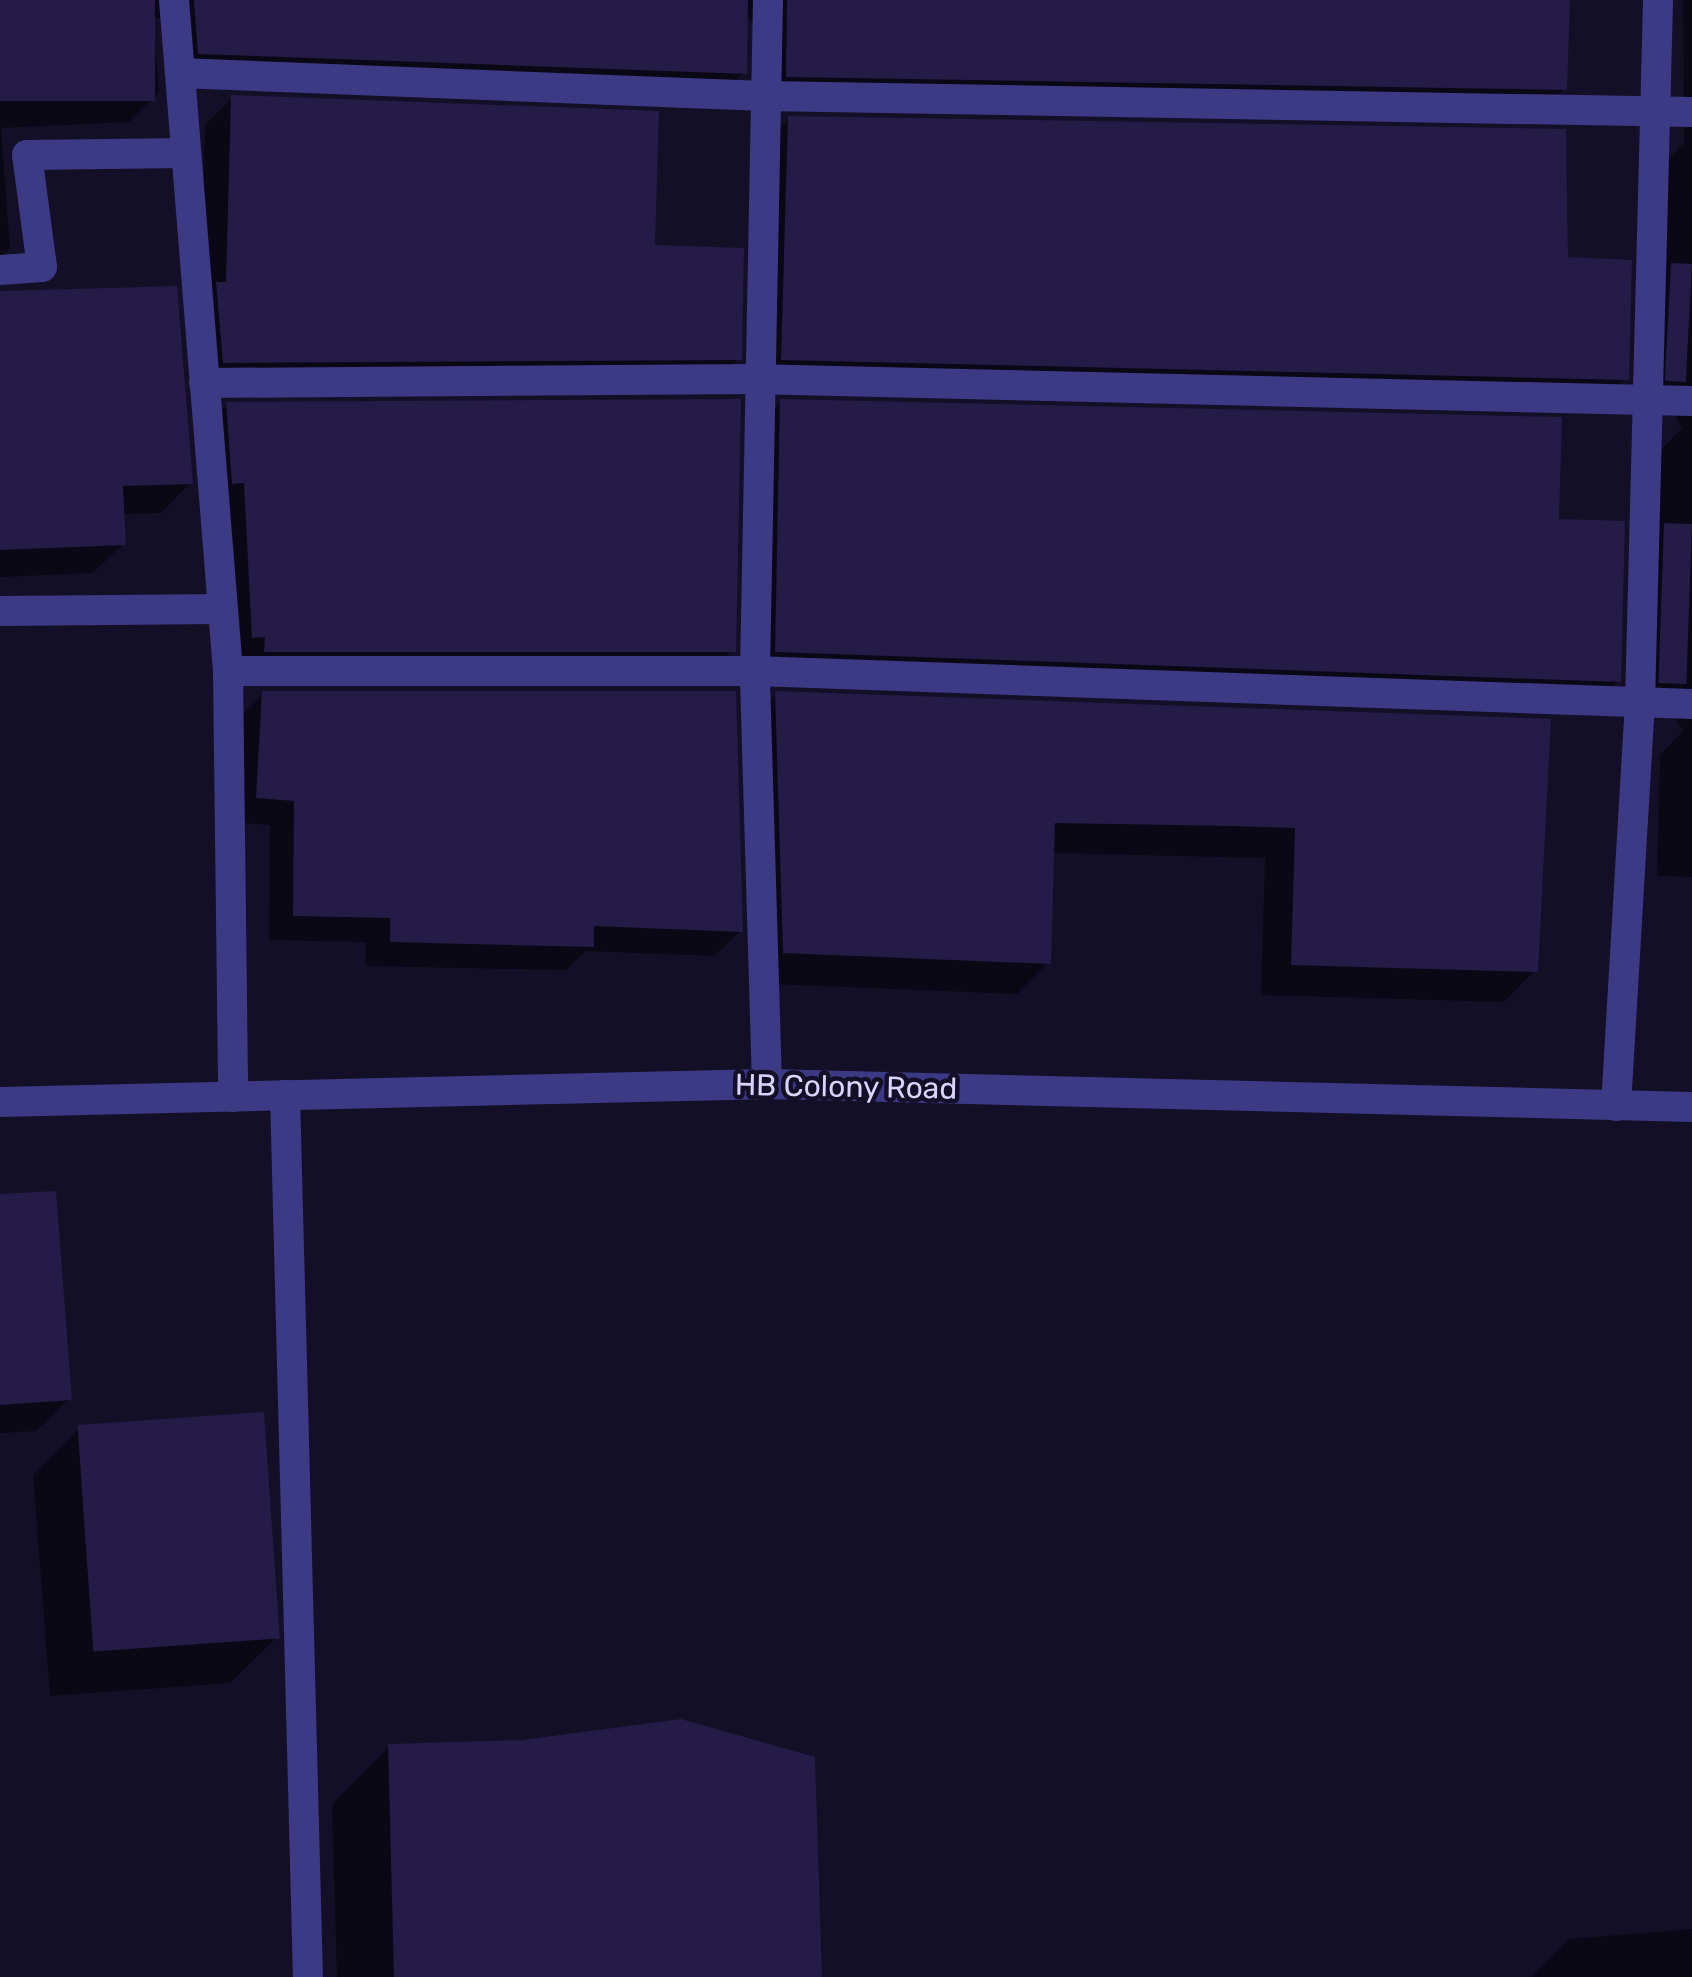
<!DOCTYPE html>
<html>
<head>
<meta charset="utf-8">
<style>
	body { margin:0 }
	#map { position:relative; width:1692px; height:1977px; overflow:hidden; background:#130f26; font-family:Rubik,sans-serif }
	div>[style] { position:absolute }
	.shadow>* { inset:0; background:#0007 }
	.building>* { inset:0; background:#241b47; transform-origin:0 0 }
	.minor>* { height:30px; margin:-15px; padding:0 15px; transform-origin:15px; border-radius:15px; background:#3d3a85 }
	.tertiary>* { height:30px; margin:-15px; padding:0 15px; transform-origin:15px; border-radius:15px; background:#3d3a85 }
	span { translate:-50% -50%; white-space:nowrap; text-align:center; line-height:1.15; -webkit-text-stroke:9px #130f26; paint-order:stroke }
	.street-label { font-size:30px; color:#d9d4ff }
</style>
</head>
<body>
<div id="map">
	<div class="shadow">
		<div style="clip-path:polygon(0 0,1567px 0,1564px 89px,1535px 119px,758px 105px,759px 29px,745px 15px,744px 72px,715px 102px,169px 83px,162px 19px,153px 17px,159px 92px,129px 122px,1px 128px,10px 248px,0 258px)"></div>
		<div style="clip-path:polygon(1683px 0,1692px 0,1692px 877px,1657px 876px,1660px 755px,1683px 731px,1673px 714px,1633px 711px,1659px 452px,1682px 428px,1673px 411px,1641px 408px,1665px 163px,1684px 143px)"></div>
		<div style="clip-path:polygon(232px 98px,652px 248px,739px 358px,711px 386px,197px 389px,205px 125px)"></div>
		<div style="clip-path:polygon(789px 119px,1565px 260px,1626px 379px,1595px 409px,751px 389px,758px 149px)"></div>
		<div style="clip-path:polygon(0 292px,190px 483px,161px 513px,121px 514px,123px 544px,93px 573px,0 577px)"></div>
		<div style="clip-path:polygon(781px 402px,1556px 522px,1618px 681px,1589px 710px,747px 680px,752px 431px)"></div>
		<div style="clip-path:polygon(227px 405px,733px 650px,706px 677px,239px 677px,201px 432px)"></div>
		<div style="clip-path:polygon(263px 694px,740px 931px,715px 956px,586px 951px,566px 970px,366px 966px,366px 942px,269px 940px,270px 825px,232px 822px,238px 719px)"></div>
		<div style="clip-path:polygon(776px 694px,1548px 721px,1535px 970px,1504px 1002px,1261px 995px,1265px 858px,1051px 853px,1048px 963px,1017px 994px,753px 983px,745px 725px)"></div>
		<div style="clip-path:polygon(0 1196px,69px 1399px,36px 1431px,0 1433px)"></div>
		<div style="clip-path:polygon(79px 1429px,277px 1637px,230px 1683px,50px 1696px,33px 1475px)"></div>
		<div style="clip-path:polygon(389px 1747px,819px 1977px,337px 1977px,332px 1804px)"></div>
		<div style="clip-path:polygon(1692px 1929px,1692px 1977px,1531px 1977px,1569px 1939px)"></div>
	</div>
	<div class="building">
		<div style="left:0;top:0;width:155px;height:101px"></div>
		<div style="clip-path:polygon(194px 0,748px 0,747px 74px,198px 54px)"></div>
		<div style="clip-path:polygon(787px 0,1570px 0,1567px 90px,786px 77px)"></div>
		<div style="clip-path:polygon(231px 95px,659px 111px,655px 245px,744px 248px,742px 360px,223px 363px,216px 282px,226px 282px)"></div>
		<div style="clip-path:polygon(788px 116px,1566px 129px,1568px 257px,1632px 260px,1629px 380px,781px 360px)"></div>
		<div style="left:1671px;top:263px;width:21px;height:118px;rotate:3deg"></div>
		<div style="clip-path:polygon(177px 286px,193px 484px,123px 486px,126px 545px,0 550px,0 291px)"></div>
		<div style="clip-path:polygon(741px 399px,736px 652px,264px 652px,265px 637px,252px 638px,244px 483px,232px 484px,226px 402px)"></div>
		<div style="clip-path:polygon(780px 399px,1562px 417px,1559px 519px,1625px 521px,1621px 682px,775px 652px)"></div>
		<div style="left:1664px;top:523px;width:28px;height:160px;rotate:2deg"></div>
		<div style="clip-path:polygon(262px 691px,736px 691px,743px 932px,594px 926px,594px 947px,390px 942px,390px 918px,293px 916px,294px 801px,256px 798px)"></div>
		<div style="clip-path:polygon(775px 691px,1551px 719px,1538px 972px,1291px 965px,1295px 828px,1233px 826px,1055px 823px,1051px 964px,783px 953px)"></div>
		<div style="clip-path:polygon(56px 1191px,72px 1400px,0 1405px,0 1194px)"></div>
		<div style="left:264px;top:1412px;width:227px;height:187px;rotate:86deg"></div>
		<div style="clip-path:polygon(681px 1719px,815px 1757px,822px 1977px,394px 1977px,388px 1744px,522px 1740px)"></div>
	</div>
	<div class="minor">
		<div style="left:174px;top:0;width:673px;rotate:85.4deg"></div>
		<div style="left:228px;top:671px;width:527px"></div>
		<div style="left:755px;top:671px;width:938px;rotate:2.02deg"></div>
		<div style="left:180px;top:73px;width:585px;rotate:2.25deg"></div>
		<div style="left:765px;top:96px;width:927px;rotate:0.99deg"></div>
		<div style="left:0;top:270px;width:42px;rotate:-4.1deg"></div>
		<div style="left:42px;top:267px;width:113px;rotate:-97.6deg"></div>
		<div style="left:27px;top:155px;width:159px;rotate:-0.7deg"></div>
		<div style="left:204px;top:383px;width:551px;rotate:-0.42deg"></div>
		<div style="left:755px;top:379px;width:937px;rotate:1.35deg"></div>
		<div style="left:0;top:611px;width:222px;rotate:-0.5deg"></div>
		<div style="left:228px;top:671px;width:426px;rotate:89.3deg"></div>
		<div style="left:767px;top:1084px;width:413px;rotate:-91.7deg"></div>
		<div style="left:755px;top:671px;width:671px;rotate:-88.89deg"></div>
		<div style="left:285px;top:1095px;width:882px;rotate:88.51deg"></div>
		<div style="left:1616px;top:1106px;width:404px;rotate:-86.6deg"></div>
		<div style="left:1640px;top:703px;width:703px;rotate:-88.53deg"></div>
	</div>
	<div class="tertiary">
		<div style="left:0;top:1102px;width:767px;rotate:-1.34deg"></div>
		<div style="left:767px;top:1084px;width:925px;rotate:1.42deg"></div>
	</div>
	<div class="street-label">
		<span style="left:846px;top:1087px;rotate:1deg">HB Colony Road</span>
	</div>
</div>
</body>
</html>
